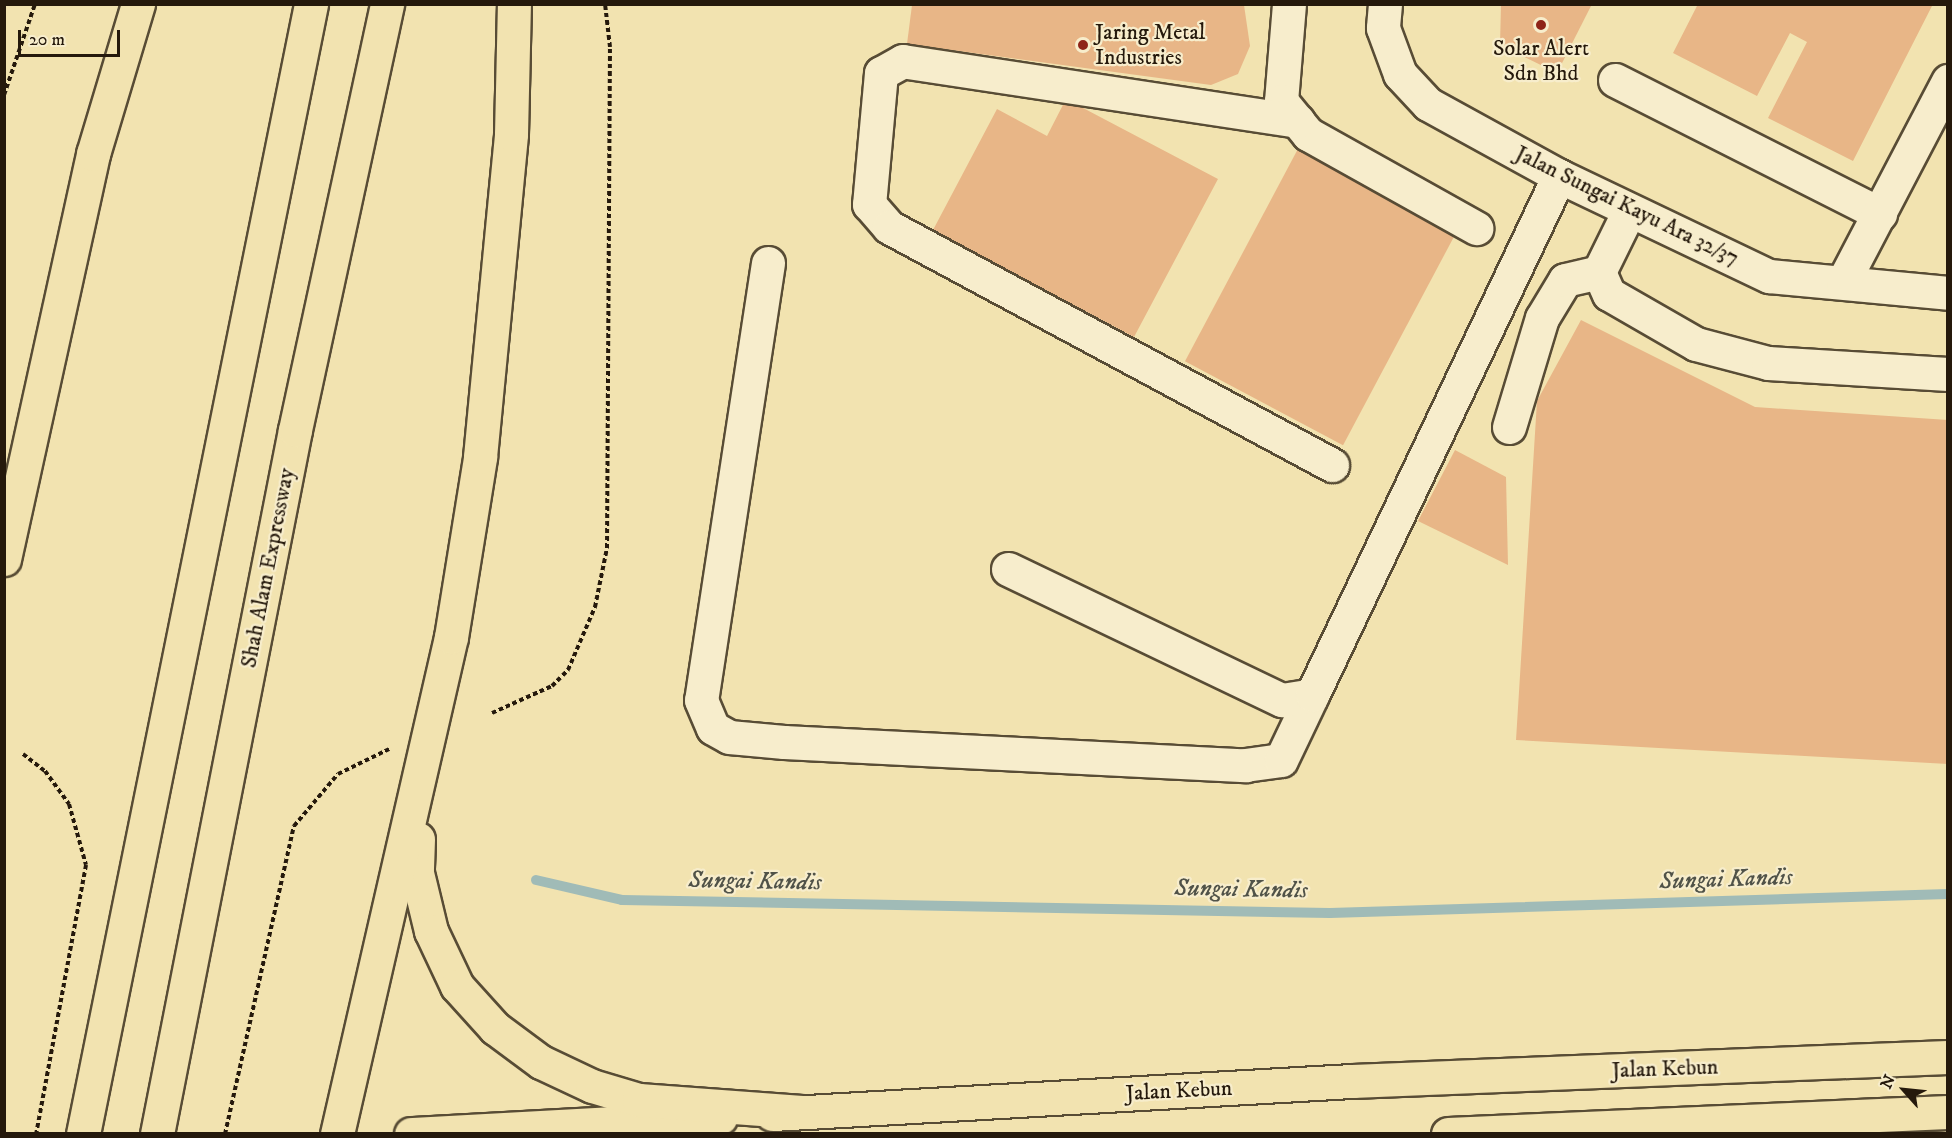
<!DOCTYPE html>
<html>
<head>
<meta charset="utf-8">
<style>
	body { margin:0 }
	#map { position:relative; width:1952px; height:1138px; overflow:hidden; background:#f2e3b0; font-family:"IM FELL DW Pica",serif }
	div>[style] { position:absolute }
	.stream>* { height:10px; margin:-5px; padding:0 5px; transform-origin:5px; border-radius:5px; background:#a0bbb7 }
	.building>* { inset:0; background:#e8b687; transform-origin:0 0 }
	.path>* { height:4px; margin-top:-2px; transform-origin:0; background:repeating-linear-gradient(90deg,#25190c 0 4.5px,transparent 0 7.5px) }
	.roads { filter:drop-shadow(2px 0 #584c35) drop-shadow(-2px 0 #584c35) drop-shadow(0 2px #584c35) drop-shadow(0 -2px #584c35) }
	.minor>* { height:33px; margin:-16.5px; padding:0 16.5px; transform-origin:16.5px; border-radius:16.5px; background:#f7edcc }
	.major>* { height:33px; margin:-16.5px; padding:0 16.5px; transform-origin:16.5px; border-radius:16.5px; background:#f2e3b0 }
	.highway>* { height:33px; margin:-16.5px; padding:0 16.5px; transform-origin:16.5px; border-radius:16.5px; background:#f2e3b0 }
	.dots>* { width:16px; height:16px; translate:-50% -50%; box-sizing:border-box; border:3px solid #f7edcc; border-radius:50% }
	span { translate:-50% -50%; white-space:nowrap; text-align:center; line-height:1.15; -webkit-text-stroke:4.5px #f7edcc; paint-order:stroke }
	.poi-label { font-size:22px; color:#25190c }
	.left { translate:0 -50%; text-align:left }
	.street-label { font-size:22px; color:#25190c }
	.water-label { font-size:24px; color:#505248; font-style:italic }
	.frame { position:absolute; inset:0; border:6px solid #25190c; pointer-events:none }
	.north { position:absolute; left:1874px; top:1060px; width:60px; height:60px; -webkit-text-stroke:4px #f7edcc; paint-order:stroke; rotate:297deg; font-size:16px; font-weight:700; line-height:24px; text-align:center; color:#25190c }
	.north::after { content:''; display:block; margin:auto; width:21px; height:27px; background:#25190c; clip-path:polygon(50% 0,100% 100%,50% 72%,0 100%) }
	.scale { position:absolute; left:18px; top:30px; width:102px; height:27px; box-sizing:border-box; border:3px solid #25190c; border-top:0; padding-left:8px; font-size:18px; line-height:21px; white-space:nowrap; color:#25190c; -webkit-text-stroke:4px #f7edcc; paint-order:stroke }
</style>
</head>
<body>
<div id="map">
	<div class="stream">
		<div style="left:536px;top:880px;width:88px;rotate:13.1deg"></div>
		<div style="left:622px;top:900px;width:708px;rotate:1.05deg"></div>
		<div style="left:1330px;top:913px;width:618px;rotate:-1.76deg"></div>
	</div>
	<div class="building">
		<div style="clip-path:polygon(1501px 4px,1592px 4px,1557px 73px,1500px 45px)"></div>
		<div style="clip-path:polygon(1698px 4px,1933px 4px,1853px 161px,1768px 118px,1807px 42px,1790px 33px,1757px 96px,1673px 53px)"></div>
		<div style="clip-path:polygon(912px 5px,1244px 5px,1250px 46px,1238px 74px,1211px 85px,907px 44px)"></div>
		<div style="clip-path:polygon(1066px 99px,1218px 179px,1134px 337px,933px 230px,997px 109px,1047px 136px)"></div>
		<div style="left:1300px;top:145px;width:179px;height:245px;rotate:28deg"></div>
		<div style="clip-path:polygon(1581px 320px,1755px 407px,1948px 420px,1948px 764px,1516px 740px,1537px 401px)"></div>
		<div style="clip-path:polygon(1455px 450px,1506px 477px,1508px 565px,1418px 521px)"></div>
	</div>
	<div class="path">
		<div style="left:4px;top:95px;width:96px;rotate:-71.2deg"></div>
		<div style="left:492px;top:713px;width:66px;rotate:-24.2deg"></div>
		<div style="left:552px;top:686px;width:23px;rotate:-45deg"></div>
		<div style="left:568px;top:670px;width:69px;rotate:-66.8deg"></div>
		<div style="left:595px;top:607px;width:60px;rotate:-78.5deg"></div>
		<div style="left:607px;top:548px;width:501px;rotate:-89.66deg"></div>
		<div style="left:610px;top:47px;width:43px;rotate:-96.6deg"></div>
		<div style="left:23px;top:754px;width:28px;rotate:38deg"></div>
		<div style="left:45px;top:771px;width:41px;rotate:54deg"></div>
		<div style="left:69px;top:804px;width:63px;rotate:74.4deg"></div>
		<div style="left:86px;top:865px;width:274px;rotate:100.5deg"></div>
		<div style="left:225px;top:1134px;width:316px;rotate:-77.4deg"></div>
		<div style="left:294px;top:826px;width:68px;rotate:-49.8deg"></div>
		<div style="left:338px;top:774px;width:57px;rotate:-26.1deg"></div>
	</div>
	<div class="roads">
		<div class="minor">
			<div style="left:1289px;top:4px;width:97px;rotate:94.7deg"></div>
			<div style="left:1281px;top:101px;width:43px;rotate:50.7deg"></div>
			<div style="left:1308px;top:134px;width:193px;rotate:29.2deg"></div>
			<div style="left:1385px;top:4px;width:24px;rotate:95deg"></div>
			<div style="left:1383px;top:28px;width:49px;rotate:69.7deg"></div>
			<div style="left:1400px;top:74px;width:41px;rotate:47deg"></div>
			<div style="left:1428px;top:104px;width:149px;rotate:28.8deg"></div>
			<div style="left:1559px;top:176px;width:233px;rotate:25.5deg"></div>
			<div style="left:1769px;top:276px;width:180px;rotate:5.4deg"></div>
			<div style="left:1615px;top:80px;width:297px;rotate:26.8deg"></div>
			<div style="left:1298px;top:121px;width:400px;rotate:-171.4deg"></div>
			<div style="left:903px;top:61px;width:25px;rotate:151deg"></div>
			<div style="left:881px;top:73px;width:132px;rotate:95.2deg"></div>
			<div style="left:869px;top:204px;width:30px;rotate:49deg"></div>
			<div style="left:889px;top:227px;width:503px;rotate:28.25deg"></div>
			<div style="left:1629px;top:211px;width:68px;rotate:116.2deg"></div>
			<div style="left:1599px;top:272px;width:24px;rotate:66deg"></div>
			<div style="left:1609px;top:294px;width:100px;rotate:29.9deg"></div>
			<div style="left:1696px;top:344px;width:74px;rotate:14.8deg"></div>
			<div style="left:1768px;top:363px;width:180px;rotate:3.5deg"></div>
			<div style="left:768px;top:263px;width:442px;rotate:98.7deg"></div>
			<div style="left:701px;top:700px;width:30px;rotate:67deg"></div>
			<div style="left:713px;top:728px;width:18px;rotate:29deg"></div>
			<div style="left:729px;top:737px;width:55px;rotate:5.2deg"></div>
			<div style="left:784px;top:742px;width:462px;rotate:2.9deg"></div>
			<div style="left:1245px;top:765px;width:36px;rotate:-8deg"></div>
			<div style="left:1281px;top:760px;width:72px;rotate:-64.5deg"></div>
			<div style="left:1843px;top:282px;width:227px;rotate:-62.4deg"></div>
			<div style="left:1509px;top:427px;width:114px;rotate:-73.2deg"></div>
			<div style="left:1542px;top:318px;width:44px;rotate:-58.8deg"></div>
			<div style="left:1565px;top:280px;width:35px;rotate:-13deg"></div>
			<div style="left:1008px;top:569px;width:304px;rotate:25.6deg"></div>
			<div style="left:1282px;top:700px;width:30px;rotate:-9deg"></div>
			<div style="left:1312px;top:695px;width:575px;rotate:-64.55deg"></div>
		</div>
		<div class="major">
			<div style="left:772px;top:1114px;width:581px;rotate:-3.26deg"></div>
			<div style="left:1352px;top:1081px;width:596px;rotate:-2.31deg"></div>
			<div style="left:411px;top:1134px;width:310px;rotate:-3.1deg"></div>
			<div style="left:1448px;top:1134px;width:500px;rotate:-2.52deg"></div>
		</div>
		<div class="highway">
			<div style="left:4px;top:559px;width:415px;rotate:-77.6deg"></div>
			<div style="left:93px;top:154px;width:157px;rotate:-73.3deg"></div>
			<div style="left:418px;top:839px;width:34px;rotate:92deg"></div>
			<div style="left:417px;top:873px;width:60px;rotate:76.4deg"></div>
			<div style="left:431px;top:931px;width:61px;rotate:64.7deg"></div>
			<div style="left:457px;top:986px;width:57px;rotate:47.9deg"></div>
			<div style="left:495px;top:1028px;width:57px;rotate:36.5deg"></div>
			<div style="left:541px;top:1062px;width:56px;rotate:25.2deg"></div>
			<div style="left:592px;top:1086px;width:49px;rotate:16.6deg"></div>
			<div style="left:639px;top:1100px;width:163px;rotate:4.2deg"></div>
			<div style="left:83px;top:1134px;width:1153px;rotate:-78.59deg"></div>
			<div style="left:157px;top:1134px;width:717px;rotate:-78.91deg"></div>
			<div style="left:295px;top:430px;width:436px;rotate:-77.8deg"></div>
			<div style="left:337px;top:1134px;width:510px;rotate:-77.08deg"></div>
			<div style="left:451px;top:637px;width:182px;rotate:-80.8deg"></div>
			<div style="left:480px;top:457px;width:324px;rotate:-84.5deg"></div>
			<div style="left:511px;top:134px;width:130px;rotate:-88.7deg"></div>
		</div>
	</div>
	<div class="dots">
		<div style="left:1541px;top:25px;background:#8f2418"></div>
		<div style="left:1083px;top:45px;background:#8f2418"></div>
	</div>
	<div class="poi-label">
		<span class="left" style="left:1095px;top:45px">Jaring Metal<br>Industries</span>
		<span style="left:1541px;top:61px">Solar Alert<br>Sdn Bhd</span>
	</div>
	<div class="street-label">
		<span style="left:1627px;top:206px;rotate:26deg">Jalan Sungai Kayu Ara 32/37</span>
		<span style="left:268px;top:568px;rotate:-79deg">Shah Alam Expressway</span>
		<span style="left:1665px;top:1069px;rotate:-2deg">Jalan Kebun</span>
		<span style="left:1179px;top:1091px;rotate:-3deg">Jalan Kebun</span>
	</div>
	<div class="water-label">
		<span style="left:1726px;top:880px;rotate:-2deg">Sungai Kandis</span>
		<span style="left:755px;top:882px;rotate:1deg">Sungai Kandis</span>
		<span style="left:1241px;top:890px;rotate:1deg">Sungai Kandis</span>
	</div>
	<div class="frame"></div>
	<div class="north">N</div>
	<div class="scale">20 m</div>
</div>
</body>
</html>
